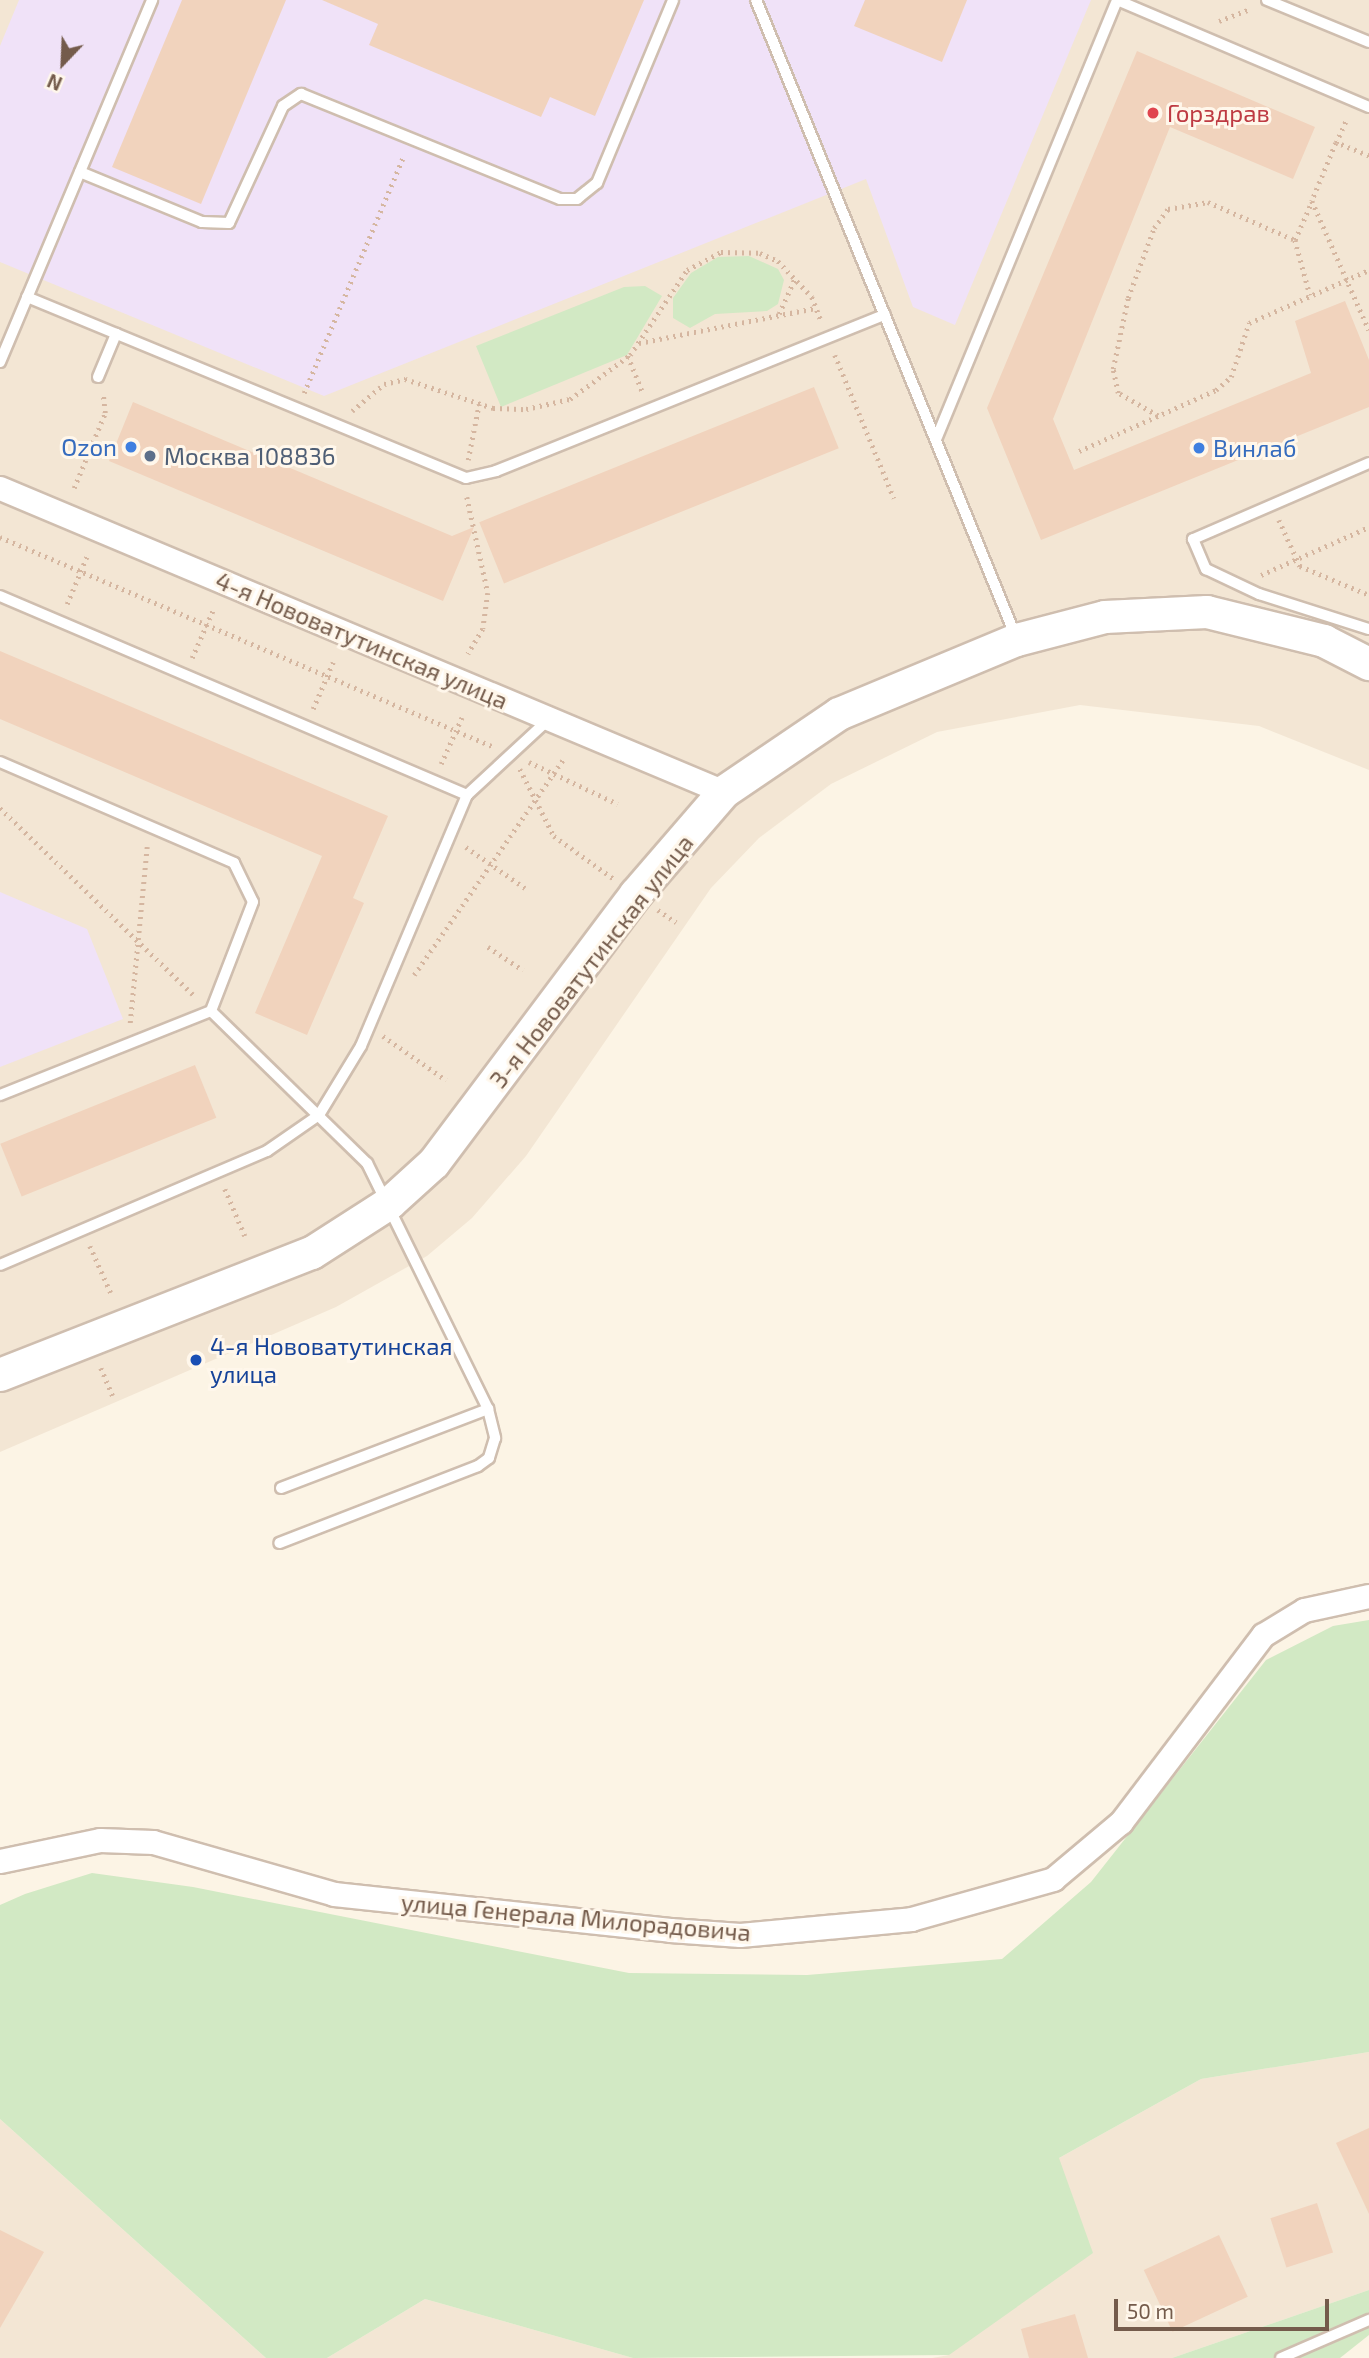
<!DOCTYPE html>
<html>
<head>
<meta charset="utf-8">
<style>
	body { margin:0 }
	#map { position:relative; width:1369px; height:2358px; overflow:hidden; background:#fcf4e5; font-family:"Exo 2",sans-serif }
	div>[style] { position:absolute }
	.residential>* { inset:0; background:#f3e6d4 }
	.education>* { inset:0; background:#f0e2f8 }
	.green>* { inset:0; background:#d2e9c4 }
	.building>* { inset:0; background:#f1d3bd; transform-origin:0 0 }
	.path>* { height:4.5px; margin-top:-2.25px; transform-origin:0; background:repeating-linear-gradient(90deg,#d5b6a0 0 2px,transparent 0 7px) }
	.roads { filter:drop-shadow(2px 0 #cfbeaf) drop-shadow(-2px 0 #cfbeaf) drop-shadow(0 2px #cfbeaf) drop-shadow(0 -2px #cfbeaf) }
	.lane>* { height:10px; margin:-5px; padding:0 5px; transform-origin:5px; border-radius:5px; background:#fff }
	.street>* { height:23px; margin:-11.5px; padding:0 11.5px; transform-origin:11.5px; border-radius:11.5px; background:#fff }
	.secondary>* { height:32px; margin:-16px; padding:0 16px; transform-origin:16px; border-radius:16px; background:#fff }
	.dots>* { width:19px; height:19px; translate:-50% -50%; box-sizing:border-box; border:4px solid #fff7eb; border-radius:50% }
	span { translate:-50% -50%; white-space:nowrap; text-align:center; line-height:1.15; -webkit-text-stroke:6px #fff7eb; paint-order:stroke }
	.health-label { font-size:24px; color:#be3a42 }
	.left { translate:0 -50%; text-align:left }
	.shop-label { font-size:24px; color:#366cbe }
	.right { translate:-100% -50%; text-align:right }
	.service-label { font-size:24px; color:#4e5e75 }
	.street-label { font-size:24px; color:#745b4b }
	.transit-label { font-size:24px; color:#164399 }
	.north { position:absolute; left:28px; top:28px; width:70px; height:70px; -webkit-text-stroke:5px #fff7eb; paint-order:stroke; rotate:203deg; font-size:19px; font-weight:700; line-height:28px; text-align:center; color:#745b4b }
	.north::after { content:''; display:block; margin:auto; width:24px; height:32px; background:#745b4b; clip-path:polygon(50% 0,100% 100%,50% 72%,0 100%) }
	.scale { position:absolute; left:1114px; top:2299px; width:215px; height:32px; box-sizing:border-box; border:4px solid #745b4b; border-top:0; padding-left:9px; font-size:21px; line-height:24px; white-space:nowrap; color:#745b4b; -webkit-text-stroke:5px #fff7eb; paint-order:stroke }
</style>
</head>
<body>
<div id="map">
	<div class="residential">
		<div style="clip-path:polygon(0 0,1369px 0,1369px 770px,1259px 726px,1080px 705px,937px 732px,831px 784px,759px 838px,711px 888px,526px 1156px,472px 1218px,427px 1256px,336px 1307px,0 1452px)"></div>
		<div style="clip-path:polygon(1369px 2052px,1369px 2290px,1172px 2358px,932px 2358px,949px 2355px,1059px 2158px,1201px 2079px)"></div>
		<div style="clip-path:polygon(0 2119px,266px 2358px,0 2358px)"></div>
		<div style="clip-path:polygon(425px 2299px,633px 2358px,327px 2358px)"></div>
	</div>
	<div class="education">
		<div style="clip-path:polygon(19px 0,1091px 0,955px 325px,913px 307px,866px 179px,324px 396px,0 262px,0 46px)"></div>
		<div style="clip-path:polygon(0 892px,87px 929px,123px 1019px,0 1067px)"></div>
	</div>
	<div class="green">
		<div style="clip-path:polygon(749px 256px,778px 269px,784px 280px,778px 304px,767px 311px,715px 314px,690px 328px,673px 318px,673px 298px,691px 273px,718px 257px)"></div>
		<div style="clip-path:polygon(645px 286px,662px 296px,627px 355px,501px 407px,476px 346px,624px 287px)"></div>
		<div style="clip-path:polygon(1369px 1620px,1369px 2052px,1201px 2079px,1059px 2158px,1093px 2253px,949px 2355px,633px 2358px,425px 2299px,327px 2358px,266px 2358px,0 2119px,0 1905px,25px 1894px,92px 1873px,193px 1887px,629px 1973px,807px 1975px,1002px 1959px,1091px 1882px,1266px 1660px,1333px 1626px)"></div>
		<div style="clip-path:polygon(1369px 2290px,1369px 2335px,1340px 2358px,1172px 2358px)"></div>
	</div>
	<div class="building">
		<div style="clip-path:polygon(182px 0,286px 0,201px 204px,112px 167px)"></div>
		<div style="clip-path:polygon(322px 0,644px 0,595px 116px,550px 97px,541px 117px,369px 45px,378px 24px)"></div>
		<div style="clip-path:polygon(865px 0,967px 0,942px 62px,854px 26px)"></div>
		<div style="clip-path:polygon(1137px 51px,1315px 127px,1293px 179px,1170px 127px,1053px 419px,1074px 470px,1311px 373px,1295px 321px,1345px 301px,1369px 360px,1369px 407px,1041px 540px,987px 408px)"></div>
		<div style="left:814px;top:387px;width:66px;height:361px;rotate:68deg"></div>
		<div style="clip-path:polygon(133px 402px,452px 536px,474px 527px,443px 601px,109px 461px)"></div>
		<div style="clip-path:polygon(0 651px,388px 816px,353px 898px,364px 903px,307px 1035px,255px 1013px,322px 856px,0 719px)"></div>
		<div style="left:195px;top:1065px;width:57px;height:210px;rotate:68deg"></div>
		<div style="clip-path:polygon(1369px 2128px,1369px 2214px,1336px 2143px)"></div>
		<div style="left:1317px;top:2203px;width:52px;height:49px;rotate:72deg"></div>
		<div style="clip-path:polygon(0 2230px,44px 2252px,0 2328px)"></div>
		<div style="left:1219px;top:2235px;width:68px;height:83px;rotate:65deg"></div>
		<div style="clip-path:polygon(1075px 2314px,1088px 2358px,1029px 2358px,1021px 2329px)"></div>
	</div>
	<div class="path">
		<div style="left:1219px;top:21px;width:33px;rotate:-21deg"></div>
		<div style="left:1336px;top:143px;width:27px;rotate:-66deg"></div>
		<div style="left:1369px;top:156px;width:35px;rotate:-158deg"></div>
		<div style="left:1336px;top:143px;width:63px;rotate:112.5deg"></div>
		<div style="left:1312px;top:201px;width:141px;rotate:66.2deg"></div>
		<div style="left:1295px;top:240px;width:57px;rotate:74.7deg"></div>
		<div style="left:779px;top:314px;width:39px;rotate:-66deg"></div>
		<div style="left:639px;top:343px;width:180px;rotate:-11.2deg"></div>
		<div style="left:835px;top:355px;width:155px;rotate:67.6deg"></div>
		<div style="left:628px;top:356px;width:40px;rotate:68deg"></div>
		<div style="left:304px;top:393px;width:258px;rotate:-67.2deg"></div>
		<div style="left:352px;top:411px;width:42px;rotate:-40.2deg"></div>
		<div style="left:384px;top:384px;width:22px;rotate:-13deg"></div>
		<div style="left:405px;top:379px;width:93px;rotate:18.2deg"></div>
		<div style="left:493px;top:408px;width:33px;rotate:2deg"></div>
		<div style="left:526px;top:409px;width:45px;rotate:-12.8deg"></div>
		<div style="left:570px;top:399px;width:74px;rotate:-36.3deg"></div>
		<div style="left:630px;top:355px;width:102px;rotate:-56.2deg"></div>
		<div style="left:687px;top:270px;width:38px;rotate:-28deg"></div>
		<div style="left:721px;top:252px;width:39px;rotate:1deg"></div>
		<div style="left:760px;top:253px;width:20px;rotate:24deg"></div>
		<div style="left:778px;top:261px;width:50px;rotate:46.6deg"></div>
		<div style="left:812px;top:297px;width:26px;rotate:69deg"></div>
		<div style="left:1158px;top:416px;width:46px;rotate:-150.1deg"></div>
		<div style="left:1118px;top:393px;width:25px;rotate:-102deg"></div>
		<div style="left:1113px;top:369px;width:73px;rotate:-78.1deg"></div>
		<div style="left:1128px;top:298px;width:75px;rotate:-69.6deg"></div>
		<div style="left:1154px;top:228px;width:24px;rotate:-54deg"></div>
		<div style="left:1168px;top:209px;width:41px;rotate:-9.9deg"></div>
		<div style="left:1208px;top:202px;width:95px;rotate:23.6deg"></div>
		<div style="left:1295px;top:240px;width:43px;rotate:-66.4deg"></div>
		<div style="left:1079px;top:451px;width:150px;rotate:-24deg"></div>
		<div style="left:1216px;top:390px;width:20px;rotate:-41deg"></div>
		<div style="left:1231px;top:377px;width:57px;rotate:-71.6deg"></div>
		<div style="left:1249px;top:323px;width:131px;rotate:-23.8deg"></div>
		<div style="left:468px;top:460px;width:57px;rotate:-78.9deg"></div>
		<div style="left:74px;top:488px;width:81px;rotate:-67.5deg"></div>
		<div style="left:105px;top:413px;width:19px;rotate:-96deg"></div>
		<div style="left:467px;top:497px;width:98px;rotate:77.7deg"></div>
		<div style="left:488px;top:593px;width:36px;rotate:98deg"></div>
		<div style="left:483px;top:629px;width:29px;rotate:121deg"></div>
		<div style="left:1279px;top:520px;width:51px;rotate:65.5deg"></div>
		<div style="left:1300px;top:566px;width:75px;rotate:22.8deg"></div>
		<div style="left:0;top:537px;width:535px;rotate:23.02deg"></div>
		<div style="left:1261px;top:575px;width:118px;rotate:-24deg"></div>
		<div style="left:67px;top:604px;width:52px;rotate:-67.4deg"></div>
		<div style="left:192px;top:658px;width:52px;rotate:-66.4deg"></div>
		<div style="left:313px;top:709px;width:51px;rotate:-66.9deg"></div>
		<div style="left:529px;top:762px;width:98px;rotate:25.3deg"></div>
		<div style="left:441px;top:764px;width:51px;rotate:-65.9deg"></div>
		<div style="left:520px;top:769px;width:75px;rotate:63.1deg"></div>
		<div style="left:554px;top:836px;width:74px;rotate:35.6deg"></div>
		<div style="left:0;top:808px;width:272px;rotate:44deg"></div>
		<div style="left:466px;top:847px;width:72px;rotate:34.8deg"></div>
		<div style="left:658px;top:910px;width:22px;rotate:34deg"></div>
		<div style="left:488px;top:947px;width:42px;rotate:33.3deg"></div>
		<div style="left:414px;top:975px;width:262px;rotate:-55.3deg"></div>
		<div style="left:130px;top:1023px;width:177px;rotate:-84.5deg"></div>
		<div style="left:383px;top:1036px;width:77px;rotate:34.9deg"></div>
		<div style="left:225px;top:1189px;width:51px;rotate:66.9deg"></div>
		<div style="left:90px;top:1246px;width:51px;rotate:65.9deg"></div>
		<div style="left:101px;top:1368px;width:30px;rotate:67deg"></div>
	</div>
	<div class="roads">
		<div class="lane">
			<div style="left:756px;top:0;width:688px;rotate:67.8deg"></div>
			<div style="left:1117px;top:0;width:274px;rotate:23deg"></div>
			<div style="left:1267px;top:0;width:110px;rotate:22.4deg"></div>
			<div style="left:80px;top:172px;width:132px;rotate:22.3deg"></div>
			<div style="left:202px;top:222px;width:27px;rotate:2deg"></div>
			<div style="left:229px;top:223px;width:129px;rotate:-65.2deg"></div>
			<div style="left:283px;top:106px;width:22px;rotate:-34deg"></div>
			<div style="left:301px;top:94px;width:279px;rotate:22.1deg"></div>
			<div style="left:560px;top:199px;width:17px"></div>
			<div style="left:577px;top:199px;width:26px;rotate:-39deg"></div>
			<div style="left:597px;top:183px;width:198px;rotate:-67.4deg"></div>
			<div style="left:27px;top:297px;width:475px;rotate:22.4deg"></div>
			<div style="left:466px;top:478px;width:31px;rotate:-13deg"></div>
			<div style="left:496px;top:471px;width:419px;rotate:-21.9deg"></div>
			<div style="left:0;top:362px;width:393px;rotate:-67.2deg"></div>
			<div style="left:98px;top:377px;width:47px;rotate:-67.3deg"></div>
			<div style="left:937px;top:437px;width:469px;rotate:-67.6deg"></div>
			<div style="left:1369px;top:463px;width:192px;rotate:156.6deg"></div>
			<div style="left:1193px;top:539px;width:33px;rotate:67deg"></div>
			<div style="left:1206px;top:569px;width:59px;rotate:25.3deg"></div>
			<div style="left:1259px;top:594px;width:115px;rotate:17.7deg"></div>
			<div style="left:0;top:596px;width:508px;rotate:23.08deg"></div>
			<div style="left:467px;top:795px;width:272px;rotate:112.9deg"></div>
			<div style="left:361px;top:1046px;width:81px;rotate:121.3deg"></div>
			<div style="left:319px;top:1115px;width:63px;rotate:145.3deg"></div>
			<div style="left:267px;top:1151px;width:290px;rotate:156.9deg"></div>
			<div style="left:0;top:762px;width:255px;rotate:23.3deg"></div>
			<div style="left:234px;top:863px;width:43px;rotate:64deg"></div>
			<div style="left:253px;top:902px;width:117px;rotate:111.1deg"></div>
			<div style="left:211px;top:1011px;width:227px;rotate:158.3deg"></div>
			<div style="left:467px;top:795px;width:112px;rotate:-42.8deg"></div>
			<div style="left:211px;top:1011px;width:218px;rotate:44.3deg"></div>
			<div style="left:367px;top:1163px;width:274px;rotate:63.8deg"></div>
			<div style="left:488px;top:1409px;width:30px;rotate:76deg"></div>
			<div style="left:495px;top:1438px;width:21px;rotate:107deg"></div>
			<div style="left:489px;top:1458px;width:14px;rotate:144deg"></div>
			<div style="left:478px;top:1466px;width:213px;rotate:158.8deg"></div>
			<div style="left:281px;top:1488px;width:222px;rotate:-20.9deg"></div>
			<div style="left:1281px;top:2358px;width:96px;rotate:-23.4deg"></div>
		</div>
		<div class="street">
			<div style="left:0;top:488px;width:785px;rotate:22.78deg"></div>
			<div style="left:0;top:1861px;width:102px;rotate:-11.9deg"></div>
			<div style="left:100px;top:1840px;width:53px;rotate:2.2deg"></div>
			<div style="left:153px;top:1842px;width:188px;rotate:16deg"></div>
			<div style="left:334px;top:1894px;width:338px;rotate:6.1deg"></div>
			<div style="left:670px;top:1930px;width:70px;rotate:4.1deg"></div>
			<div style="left:740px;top:1935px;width:172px;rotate:-5.3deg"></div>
			<div style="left:911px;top:1919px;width:148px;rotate:-15.7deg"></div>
			<div style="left:1053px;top:1879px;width:89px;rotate:-40deg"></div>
			<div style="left:1121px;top:1822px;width:235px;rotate:-52.8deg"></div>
			<div style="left:1263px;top:1635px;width:48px;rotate:-31.4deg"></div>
			<div style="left:1304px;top:1610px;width:66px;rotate:-12.2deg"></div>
		</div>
		<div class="secondary">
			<div style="left:0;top:1375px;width:335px;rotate:-21.4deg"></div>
			<div style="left:312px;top:1253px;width:93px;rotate:-32.7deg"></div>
			<div style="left:390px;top:1203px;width:59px;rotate:-42.3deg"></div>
			<div style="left:434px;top:1163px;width:336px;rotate:-53.1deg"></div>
			<div style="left:636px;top:894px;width:135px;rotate:-49.2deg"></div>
			<div style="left:724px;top:792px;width:139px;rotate:-34.1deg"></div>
			<div style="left:839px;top:714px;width:193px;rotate:-22.6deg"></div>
			<div style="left:1017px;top:640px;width:91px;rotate:-14.6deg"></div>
			<div style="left:1105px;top:617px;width:102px;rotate:-2.8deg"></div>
			<div style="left:1207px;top:612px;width:121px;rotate:13.9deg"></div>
			<div style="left:1324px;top:641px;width:51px;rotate:27.1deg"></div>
		</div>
	</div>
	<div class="dots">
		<div style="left:1153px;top:113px;background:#e0444e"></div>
		<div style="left:131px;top:447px;background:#3f7fe0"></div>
		<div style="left:1199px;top:448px;background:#3f7fe0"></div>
		<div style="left:150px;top:456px;background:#5c6f8a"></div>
		<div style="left:196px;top:1360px;background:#1a4fb4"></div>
	</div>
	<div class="health-label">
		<span class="left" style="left:1167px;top:113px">Горздрав</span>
	</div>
	<div class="shop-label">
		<span class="right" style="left:117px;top:447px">Ozon</span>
		<span class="left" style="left:1213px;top:448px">Винлаб</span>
	</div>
	<div class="service-label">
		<span class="left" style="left:164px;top:456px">Москва 108836</span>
	</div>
	<div class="street-label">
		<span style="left:362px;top:640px;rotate:23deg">4-я Нововатутинская улица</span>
		<span style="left:591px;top:961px;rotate:-52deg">3-я Нововатутинская улица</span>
		<span style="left:576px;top:1917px;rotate:5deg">улица Генерала Милорадовича</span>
	</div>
	<div class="transit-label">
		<span class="left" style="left:210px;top:1360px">4-я Нововатутинская<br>улица</span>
	</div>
	<div class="north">N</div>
	<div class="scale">50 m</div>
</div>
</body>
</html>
